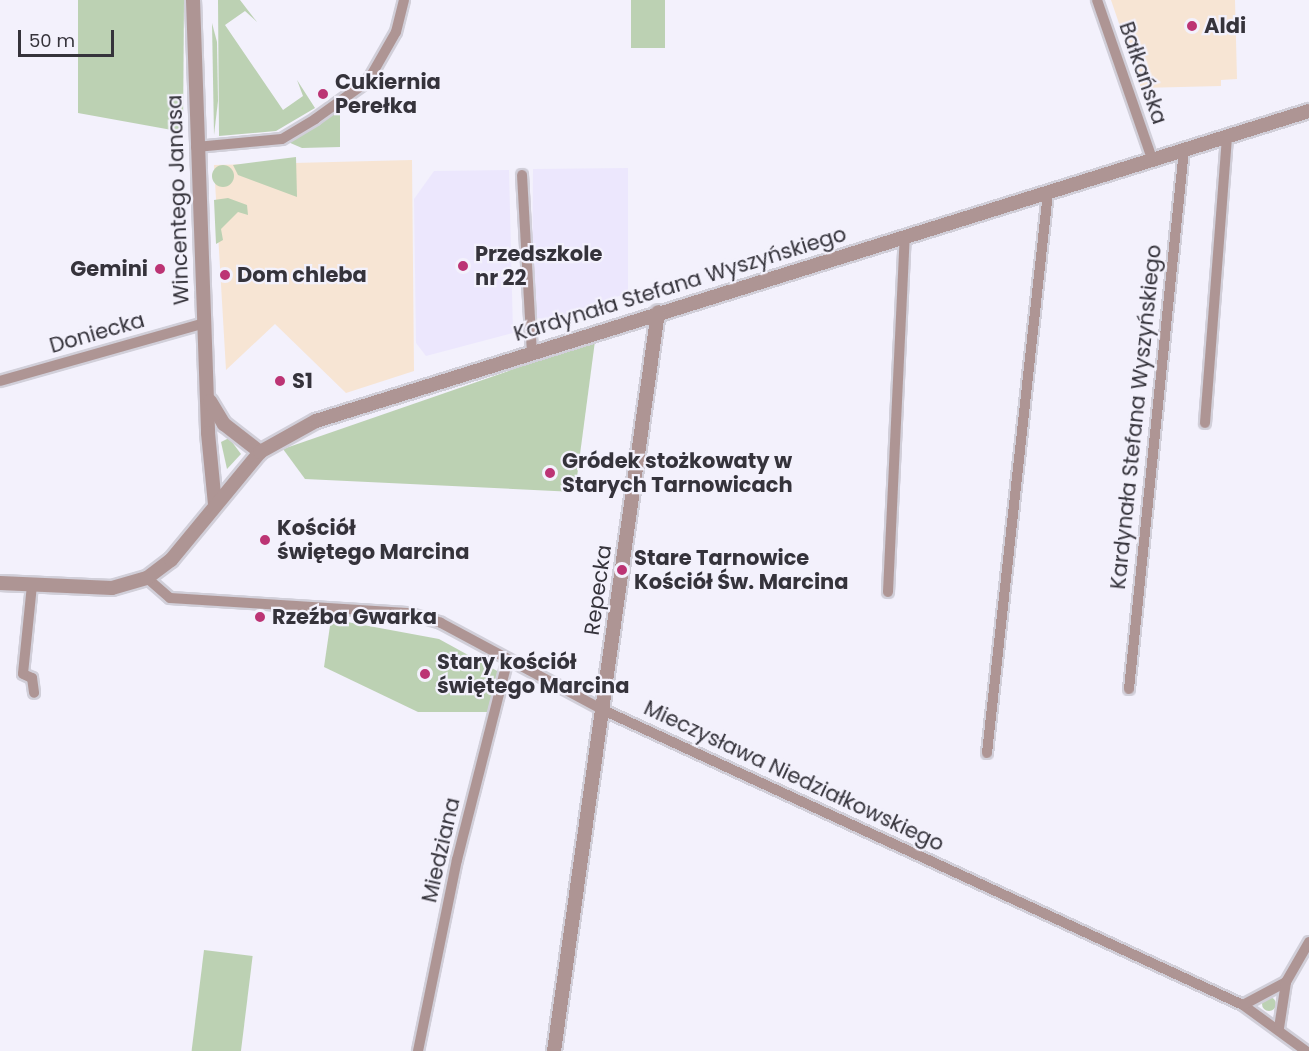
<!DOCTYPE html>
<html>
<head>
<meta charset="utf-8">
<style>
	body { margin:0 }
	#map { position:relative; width:1309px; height:1051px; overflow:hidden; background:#f3f1fc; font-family:Poppins,sans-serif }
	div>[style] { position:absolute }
	.commercial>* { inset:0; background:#f7e5d4 }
	.built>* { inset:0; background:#ece7fd }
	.green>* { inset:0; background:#bcd1b3; transform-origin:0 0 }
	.round { border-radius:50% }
	.roads { filter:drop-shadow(2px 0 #d1cfd9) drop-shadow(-2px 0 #d1cfd9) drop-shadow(0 2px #d1cfd9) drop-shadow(0 -2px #d1cfd9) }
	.minor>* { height:10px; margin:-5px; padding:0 5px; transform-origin:5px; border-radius:5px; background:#ae9594 }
	.tertiary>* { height:14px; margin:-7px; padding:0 7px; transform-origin:7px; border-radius:7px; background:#ae9594 }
	.dots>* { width:16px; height:16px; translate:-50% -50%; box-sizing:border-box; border:3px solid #f3f1fc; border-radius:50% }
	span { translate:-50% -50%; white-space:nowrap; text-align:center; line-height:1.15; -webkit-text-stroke:4.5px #f3f1fc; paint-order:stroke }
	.poi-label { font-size:21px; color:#35333b; font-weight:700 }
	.left { translate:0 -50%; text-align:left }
	.right { translate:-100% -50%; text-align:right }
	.street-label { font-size:21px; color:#35333b }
	.scale { position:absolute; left:18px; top:30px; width:96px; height:27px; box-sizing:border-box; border:3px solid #35333b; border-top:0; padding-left:8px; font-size:18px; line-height:21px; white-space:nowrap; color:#35333b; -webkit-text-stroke:4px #f3f1fc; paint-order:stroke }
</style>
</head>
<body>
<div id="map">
	<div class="commercial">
		<div style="clip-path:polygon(1111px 0,1235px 0,1237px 79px,1221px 80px,1221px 86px,1141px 88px)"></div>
		<div style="clip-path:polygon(412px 160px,414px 371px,346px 393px,275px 324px,226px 370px,214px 165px)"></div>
	</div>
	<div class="built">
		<div style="clip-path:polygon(628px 168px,628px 293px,548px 320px,532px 317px,533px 169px)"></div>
		<div style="clip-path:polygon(509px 170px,513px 333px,426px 356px,416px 343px,414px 199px,434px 171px)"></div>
	</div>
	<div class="green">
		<div style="clip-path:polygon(78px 0,184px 0,183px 132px,78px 113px)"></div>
		<div style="clip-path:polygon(218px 0,240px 0,257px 22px,245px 11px,225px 25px,283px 110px,303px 96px,297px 80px,315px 108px,276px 131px,219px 136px)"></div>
		<div style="left:631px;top:0;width:34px;height:48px"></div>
		<div style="clip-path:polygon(212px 23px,217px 42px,218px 101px,214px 135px)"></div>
		<div style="clip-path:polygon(340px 109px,340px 147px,302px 148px,288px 142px)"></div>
		<div style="clip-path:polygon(296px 157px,297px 197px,238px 175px,233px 165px)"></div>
		<div class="round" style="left:212px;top:165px;width:22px;height:22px"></div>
		<div style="clip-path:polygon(228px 198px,247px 205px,248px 215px,238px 212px,221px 229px,223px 240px,216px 244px,214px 200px)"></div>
		<div style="clip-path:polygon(595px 341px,575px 492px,305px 479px,283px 449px)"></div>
		<div style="clip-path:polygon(229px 438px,241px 454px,227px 469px,221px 442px)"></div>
		<div style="clip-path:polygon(331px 619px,439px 639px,499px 672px,490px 712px,418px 712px,324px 667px)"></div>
		<div style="left:204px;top:950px;width:49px;height:102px;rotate:7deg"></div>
		<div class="round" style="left:1262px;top:997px;width:14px;height:14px"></div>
	</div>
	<div class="roads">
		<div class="minor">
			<div style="left:1097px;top:0;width:168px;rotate:70.9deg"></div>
			<div style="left:196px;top:147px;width:86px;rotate:-5.3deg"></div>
			<div style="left:282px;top:139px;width:39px;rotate:-31deg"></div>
			<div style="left:315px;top:119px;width:65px;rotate:-35.6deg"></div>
			<div style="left:368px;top:81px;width:56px;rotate:-60.3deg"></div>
			<div style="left:396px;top:32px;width:33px;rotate:-76deg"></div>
			<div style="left:522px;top:175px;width:177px;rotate:86.8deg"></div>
			<div style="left:0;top:381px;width:213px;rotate:-15.8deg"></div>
			<div style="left:1205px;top:423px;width:288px;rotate:-85.6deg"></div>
			<div style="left:147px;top:578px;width:30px;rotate:41deg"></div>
			<div style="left:170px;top:598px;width:237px;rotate:3.6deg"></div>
			<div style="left:407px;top:613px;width:35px;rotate:16deg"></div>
			<div style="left:441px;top:623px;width:184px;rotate:28.2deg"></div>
			<div style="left:603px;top:710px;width:705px;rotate:24.75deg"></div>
			<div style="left:1243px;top:1005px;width:78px;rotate:36.1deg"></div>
			<div style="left:32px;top:585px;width:89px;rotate:95.8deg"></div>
			<div style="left:23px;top:674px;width:10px;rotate:24deg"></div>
			<div style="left:32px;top:678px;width:15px;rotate:82deg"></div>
			<div style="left:888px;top:592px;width:356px;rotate:-87.3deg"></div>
			<div style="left:1129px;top:689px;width:543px;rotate:-84.18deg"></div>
			<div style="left:987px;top:753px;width:564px;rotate:-83.79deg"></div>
			<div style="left:1243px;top:1005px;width:49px;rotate:-28.1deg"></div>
			<div style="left:1286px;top:982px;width:46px;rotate:-60.1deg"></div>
			<div style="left:1279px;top:1028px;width:47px;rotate:-81.3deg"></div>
			<div style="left:418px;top:1051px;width:195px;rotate:-78.5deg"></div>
			<div style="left:457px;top:860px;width:207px;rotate:-75.8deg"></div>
		</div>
		<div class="tertiary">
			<div style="left:193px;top:0;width:433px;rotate:88deg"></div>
			<div style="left:208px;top:433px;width:71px;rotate:84.4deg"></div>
			<div style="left:210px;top:401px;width:27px;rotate:59deg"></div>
			<div style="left:224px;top:424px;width:46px;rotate:37.9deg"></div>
			<div style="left:0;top:583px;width:112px;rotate:2.6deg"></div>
			<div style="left:112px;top:588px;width:36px;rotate:-16deg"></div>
			<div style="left:147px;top:578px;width:30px;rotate:-37deg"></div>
			<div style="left:171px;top:560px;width:140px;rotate:-50.5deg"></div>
			<div style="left:260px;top:452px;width:64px;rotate:-29deg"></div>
			<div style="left:316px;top:421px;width:1040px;rotate:-17.34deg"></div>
			<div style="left:554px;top:1051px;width:746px;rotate:-81.99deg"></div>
		</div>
	</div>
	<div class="dots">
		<div style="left:1192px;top:26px;background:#bc3474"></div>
		<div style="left:323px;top:94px;background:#bc3474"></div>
		<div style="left:463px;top:266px;background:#bc3474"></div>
		<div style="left:160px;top:269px;background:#bc3474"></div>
		<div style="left:225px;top:275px;background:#bc3474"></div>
		<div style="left:280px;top:381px;background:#bc3474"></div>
		<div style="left:550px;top:473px;background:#bc3474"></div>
		<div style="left:265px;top:540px;background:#bc3474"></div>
		<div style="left:622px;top:570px;background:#bc3474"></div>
		<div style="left:260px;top:617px;background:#bc3474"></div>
		<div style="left:425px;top:674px;background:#bc3474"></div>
	</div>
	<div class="poi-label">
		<span class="left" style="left:1204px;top:26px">Aldi</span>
		<span class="left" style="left:335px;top:94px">Cukiernia<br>Perełka</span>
		<span class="left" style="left:475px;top:266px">Przedszkole<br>nr 22</span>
		<span class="right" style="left:148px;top:269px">Gemini</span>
		<span class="left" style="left:237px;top:275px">Dom chleba</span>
		<span class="left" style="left:292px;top:381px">S1</span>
		<span class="left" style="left:562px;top:473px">Gródek stożkowaty w<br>Starych Tarnowicach</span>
		<span class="left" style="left:277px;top:540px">Kościół<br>świętego Marcina</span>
		<span class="left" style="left:634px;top:570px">Stare Tarnowice<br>Kościół Św. Marcina</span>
		<span class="left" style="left:272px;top:617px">Rzeźba Gwarka</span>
		<span class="left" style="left:437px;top:674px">Stary kościół<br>świętego Marcina</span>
	</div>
	<div class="street-label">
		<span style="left:1143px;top:73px;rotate:71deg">Bałkańska</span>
		<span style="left:178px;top:200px;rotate:-92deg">Wincentego Janasa</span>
		<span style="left:680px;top:284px;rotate:-17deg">Kardynała Stefana Wyszyńskiego</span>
		<span style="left:97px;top:333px;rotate:-16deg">Doniecka</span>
		<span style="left:1136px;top:417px;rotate:-84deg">Kardynała Stefana Wyszyńskiego</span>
		<span style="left:598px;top:590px;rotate:-82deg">Repecka</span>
		<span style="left:794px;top:776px;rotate:25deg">Mieczysława Niedziałkowskiego</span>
		<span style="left:441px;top:850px;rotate:-77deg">Miedziana</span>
	</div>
	<div class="scale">50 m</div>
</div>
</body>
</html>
